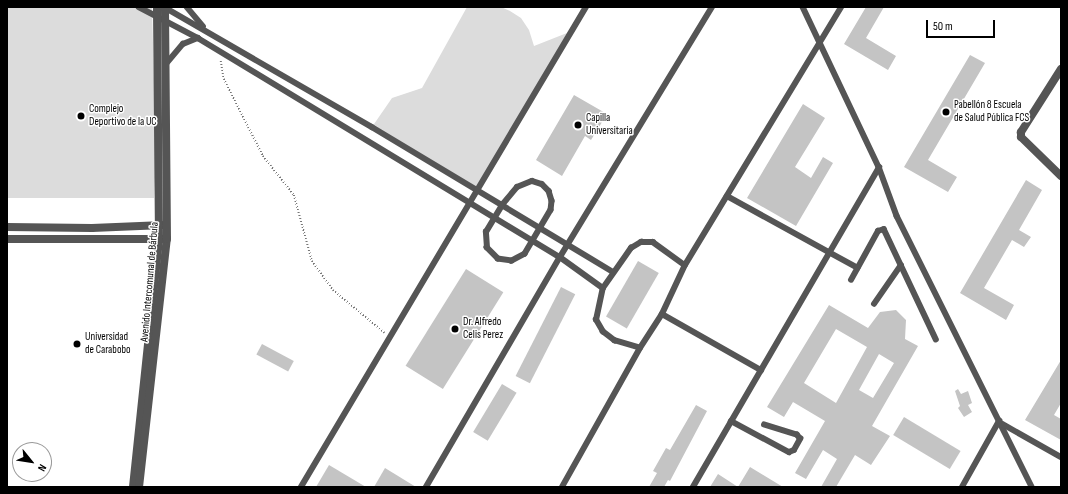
<!DOCTYPE html>
<html>
<head>
<meta charset="utf-8">
<style>
	body { margin:0 }
	#map { position:relative; width:1068px; height:494px; overflow:hidden; background:#fff; font-family:"Sofia Sans Condensed",sans-serif }
	div>[style] { position:absolute }
	.green>* { inset:0; background:#dcdcdc }
	.building>* { inset:0; background:#c4c4c4; transform-origin:0 0 }
	.path>* { height:1.5px; margin-top:-0.75px; transform-origin:0; background:repeating-linear-gradient(90deg,#777 0 1px,transparent 0 3px) }
	.service>* { height:5.5px; margin:-2.75px; padding:0 2.75px; transform-origin:2.75px; border-radius:2.75px; background:#555 }
	.minor>* { height:8px; margin:-4px; padding:0 4px; transform-origin:4px; border-radius:4px; background:#555 }
	.dots>* { width:11px; height:11px; translate:-50% -50%; box-sizing:border-box; border:2px solid #fff; border-radius:50% }
	span { translate:-50% -50%; white-space:nowrap; text-align:center; line-height:1.15; -webkit-text-stroke:3px #fff; paint-order:stroke }
	.poi-label { font-size:11px; color:#000 }
	.left { translate:0 -50%; text-align:left }
	.street-label { font-size:11px; color:#000 }
	.frame { position:absolute; inset:0; border:8px solid #000; pointer-events:none }
	.north { position:absolute; left:12px; top:442px; width:40px; height:40px; box-sizing:border-box; background:#fff; border:1px solid #999; border-radius:50%; rotate:120deg; font-size:11px; font-weight:700; line-height:16px; text-align:center; color:#000 }
	.north::after { content:''; display:block; margin:auto; width:14px; height:18px; background:#000; clip-path:polygon(50% 0,100% 100%,50% 72%,0 100%) }
	.scale { position:absolute; left:926px; top:20px; width:69px; height:18px; box-sizing:border-box; border:2px solid #000; border-top:0; padding-left:5px; font-size:12px; line-height:14px; white-space:nowrap; color:#000; -webkit-text-stroke:3px #fff; paint-order:stroke }
</style>
</head>
<body>
<div id="map">
	<div class="green">
		<div style="clip-path:polygon(7px 7px,152px 7px,156px 155px,154px 198px,7px 198px)"></div>
		<div style="clip-path:polygon(467px 7px,501px 7px,510px 11px,521px 18px,529px 30px,534px 46px,567px 33px,478px 190px,372px 127px,392px 98px,422px 88px)"></div>
	</div>
	<div class="building">
		<div style="clip-path:polygon(866px 7px,884px 7px,866px 38px,896px 56px,888px 70px,844px 44px)"></div>
		<div style="clip-path:polygon(970px 55px,985px 63px,928px 160px,957px 177px,948px 192px,904px 167px)"></div>
		<div style="clip-path:polygon(574px 95px,607px 114px,591px 140px,585px 136px,562px 176px,536px 160px)"></div>
		<div style="clip-path:polygon(803px 104px,825px 118px,795px 167px,811px 178px,823px 157px,833px 163px,796px 226px,747px 198px)"></div>
		<div style="clip-path:polygon(1026px 180px,1042px 190px,1019px 230px,1031px 237px,1024px 247px,1012px 240px,984px 288px,1014px 305px,1006px 320px,960px 293px)"></div>
		<div style="left:638px;top:261px;width:24px;height:64px;rotate:30deg"></div>
		<div style="left:466px;top:269px;width:44px;height:114px;rotate:32deg"></div>
		<div style="left:561px;top:287px;width:16px;height:100px;rotate:27deg"></div>
		<div style="clip-path:polygon(evenodd,829px 305px,868px 328px,880px 312px,896px 310px,906px 320px,905px 339px,918px 346px,872px 426px,890px 436px,871px 465px,855px 455px,836px 487px,821px 487px,837px 459px,823px 450px,806px 479px,795px 473px,825px 421px,793px 402px,784px 417px,767px 407px,829px 305px,836px 329px,867px 347px,836px 403px,804px 383px,836px 329px,829px 305px,879px 354px,894px 363px,873px 398px,859px 390px,879px 354px)"></div>
		<div style="left:262px;top:344px;width:36px;height:12px;rotate:28deg"></div>
		<div style="clip-path:polygon(1061px 360px,1061px 403px,1054px 415px,1061px 419px,1061px 440px,1025px 420px)"></div>
		<div style="left:502px;top:384px;width:17px;height:56px;rotate:31deg"></div>
		<div style="clip-path:polygon(958px 389px,961px 394px,968px 391px,972px 403px,968px 405px,972px 412px,964px 417px,958px 408px,960px 406px,955px 391px)"></div>
		<div style="clip-path:polygon(696px 405px,707px 411px,670px 481px,668px 480px,664px 487px,649px 487px,657px 473px,653px 471px,666px 448px,670px 450px)"></div>
		<div style="left:904px;top:417px;width:66px;height:21px;rotate:31deg"></div>
		<div style="clip-path:polygon(329px 465px,366px 487px,316px 487px)"></div>
		<div style="clip-path:polygon(750px 467px,783px 487px,710px 487px,718px 474px,738px 487px)"></div>
		<div style="clip-path:polygon(385px 468px,416px 487px,374px 487px)"></div>
	</div>
	<div class="path">
		<div style="left:221px;top:61px;width:18px;rotate:81deg"></div>
		<div style="left:224px;top:79px;width:86px;rotate:63.1deg"></div>
		<div style="left:263px;top:156px;width:50px;rotate:51.5deg"></div>
		<div style="left:294px;top:195px;width:68px;rotate:74.7deg"></div>
		<div style="left:312px;top:261px;width:36px;rotate:54deg"></div>
		<div style="left:333px;top:290px;width:67px;rotate:39.6deg"></div>
	</div>
	<div class="service">
		<div style="left:139px;top:7px;width:67px;rotate:27.7deg"></div>
		<div style="left:198px;top:38px;width:423px;rotate:31.2deg"></div>
		<div style="left:560px;top:257px;width:53px;rotate:35.8deg"></div>
		<div style="left:164px;top:7px;width:240px;rotate:30deg"></div>
		<div style="left:372px;top:127px;width:281px;rotate:31deg"></div>
		<div style="left:187px;top:7px;width:25px;rotate:50deg"></div>
		<div style="left:803px;top:7px;width:177px;rotate:64.6deg"></div>
		<div style="left:879px;top:167px;width:52px;rotate:69.8deg"></div>
		<div style="left:897px;top:216px;width:303px;rotate:63.5deg"></div>
		<div style="left:166px;top:64px;width:26px;rotate:-50deg"></div>
		<div style="left:183px;top:44px;width:16px;rotate:-22deg"></div>
		<div style="left:532px;top:181px;width:10px;rotate:17deg"></div>
		<div style="left:542px;top:184px;width:10px;rotate:45deg"></div>
		<div style="left:549px;top:191px;width:10px;rotate:73deg"></div>
		<div style="left:552px;top:201px;width:9px;rotate:96deg"></div>
		<div style="left:551px;top:210px;width:51px;rotate:120.6deg"></div>
		<div style="left:525px;top:254px;width:15px;rotate:152deg"></div>
		<div style="left:512px;top:261px;width:14px;rotate:-172deg"></div>
		<div style="left:498px;top:259px;width:16px;rotate:-135deg"></div>
		<div style="left:487px;top:248px;width:16px;rotate:-94deg"></div>
		<div style="left:486px;top:232px;width:31px;rotate:-59deg"></div>
		<div style="left:502px;top:205px;width:23px;rotate:-50deg"></div>
		<div style="left:517px;top:187px;width:16px;rotate:-22deg"></div>
		<div style="left:727px;top:196px;width:149px;rotate:28.8deg"></div>
		<div style="left:851px;top:280px;width:56px;rotate:-61.1deg"></div>
		<div style="left:878px;top:231px;width:6px;rotate:-18deg"></div>
		<div style="left:884px;top:229px;width:122px;rotate:64.7deg"></div>
		<div style="left:874px;top:304px;width:47px;rotate:-55.3deg"></div>
		<div style="left:662px;top:314px;width:114px;rotate:29.5deg"></div>
		<div style="left:640px;top:348px;width:26px;rotate:-164deg"></div>
		<div style="left:615px;top:341px;width:15px;rotate:-143deg"></div>
		<div style="left:603px;top:332px;width:14px;rotate:-120deg"></div>
		<div style="left:596px;top:320px;width:33px;rotate:-78deg"></div>
		<div style="left:603px;top:288px;width:49px;rotate:-55deg"></div>
		<div style="left:631px;top:248px;width:12px;rotate:-31deg"></div>
		<div style="left:641px;top:242px;width:12px"></div>
		<div style="left:653px;top:242px;width:39px;rotate:36deg"></div>
		<div style="left:731px;top:421px;width:66px;rotate:28.1deg"></div>
		<div style="left:789px;top:452px;width:5px;rotate:-22deg"></div>
		<div style="left:794px;top:450px;width:13px;rotate:-61deg"></div>
		<div style="left:800px;top:439px;width:5px;rotate:-127deg"></div>
		<div style="left:797px;top:435px;width:34px;rotate:-163deg"></div>
		<div style="left:999px;top:422px;width:71px;rotate:29.4deg"></div>
		<div style="left:301px;top:487px;width:558px;rotate:-59.3deg"></div>
		<div style="left:426px;top:487px;width:266px;rotate:-59.8deg"></div>
		<div style="left:560px;top:257px;width:293px;rotate:-58.7deg"></div>
		<div style="left:562px;top:487px;width:159px;rotate:-60.7deg"></div>
		<div style="left:640px;top:348px;width:40px;rotate:-57.1deg"></div>
		<div style="left:662px;top:314px;width:54px;rotate:-64.9deg"></div>
		<div style="left:685px;top:265px;width:301px;rotate:-58.8deg"></div>
		<div style="left:693px;top:487px;width:370px;rotate:-59.8deg"></div>
		<div style="left:962px;top:487px;width:76px;rotate:-60.7deg"></div>
	</div>
	<div class="minor">
		<div style="left:1061px;top:69px;width:75px;rotate:122.4deg"></div>
		<div style="left:1021px;top:132px;width:5px;rotate:90deg"></div>
		<div style="left:1021px;top:137px;width:56px;rotate:44.3deg"></div>
		<div style="left:7px;top:227px;width:85px;rotate:0.7deg"></div>
		<div style="left:92px;top:228px;width:72px;rotate:-2.4deg"></div>
		<div style="left:7px;top:239px;width:157px"></div>
		<div style="left:133px;top:487px;width:249px;rotate:-84deg"></div>
		<div style="left:159px;top:239px;width:232px;rotate:-90.5deg"></div>
		<div style="left:139px;top:487px;width:250px;rotate:-83.6deg"></div>
		<div style="left:167px;top:239px;width:232px;rotate:-90.5deg"></div>
	</div>
	<div class="dots">
		<div style="left:946px;top:112px;background:#000"></div>
		<div style="left:81px;top:116px;background:#000"></div>
		<div style="left:578px;top:125px;background:#000"></div>
		<div style="left:455px;top:329px;background:#000"></div>
		<div style="left:77px;top:344px;background:#000"></div>
	</div>
	<div class="poi-label">
		<span class="left" style="left:954px;top:112px">Pabellón 8 Escuela<br>de Salud Pública FCS</span>
		<span class="left" style="left:89px;top:116px">Complejo<br>Deportivo de la UC</span>
		<span class="left" style="left:586px;top:125px">Capilla<br>Universitaria</span>
		<span class="left" style="left:463px;top:329px">Dr. Alfredo<br>Celis Perez</span>
		<span class="left" style="left:85px;top:344px">Universidad<br>de Carabobo</span>
	</div>
	<div class="street-label">
		<span style="left:150px;top:282px;rotate:-85deg">Avenido Intercomunal de Bárbula</span>
	</div>
	<div class="frame"></div>
	<div class="north">N</div>
	<div class="scale">50 m</div>
</div>
</body>
</html>
